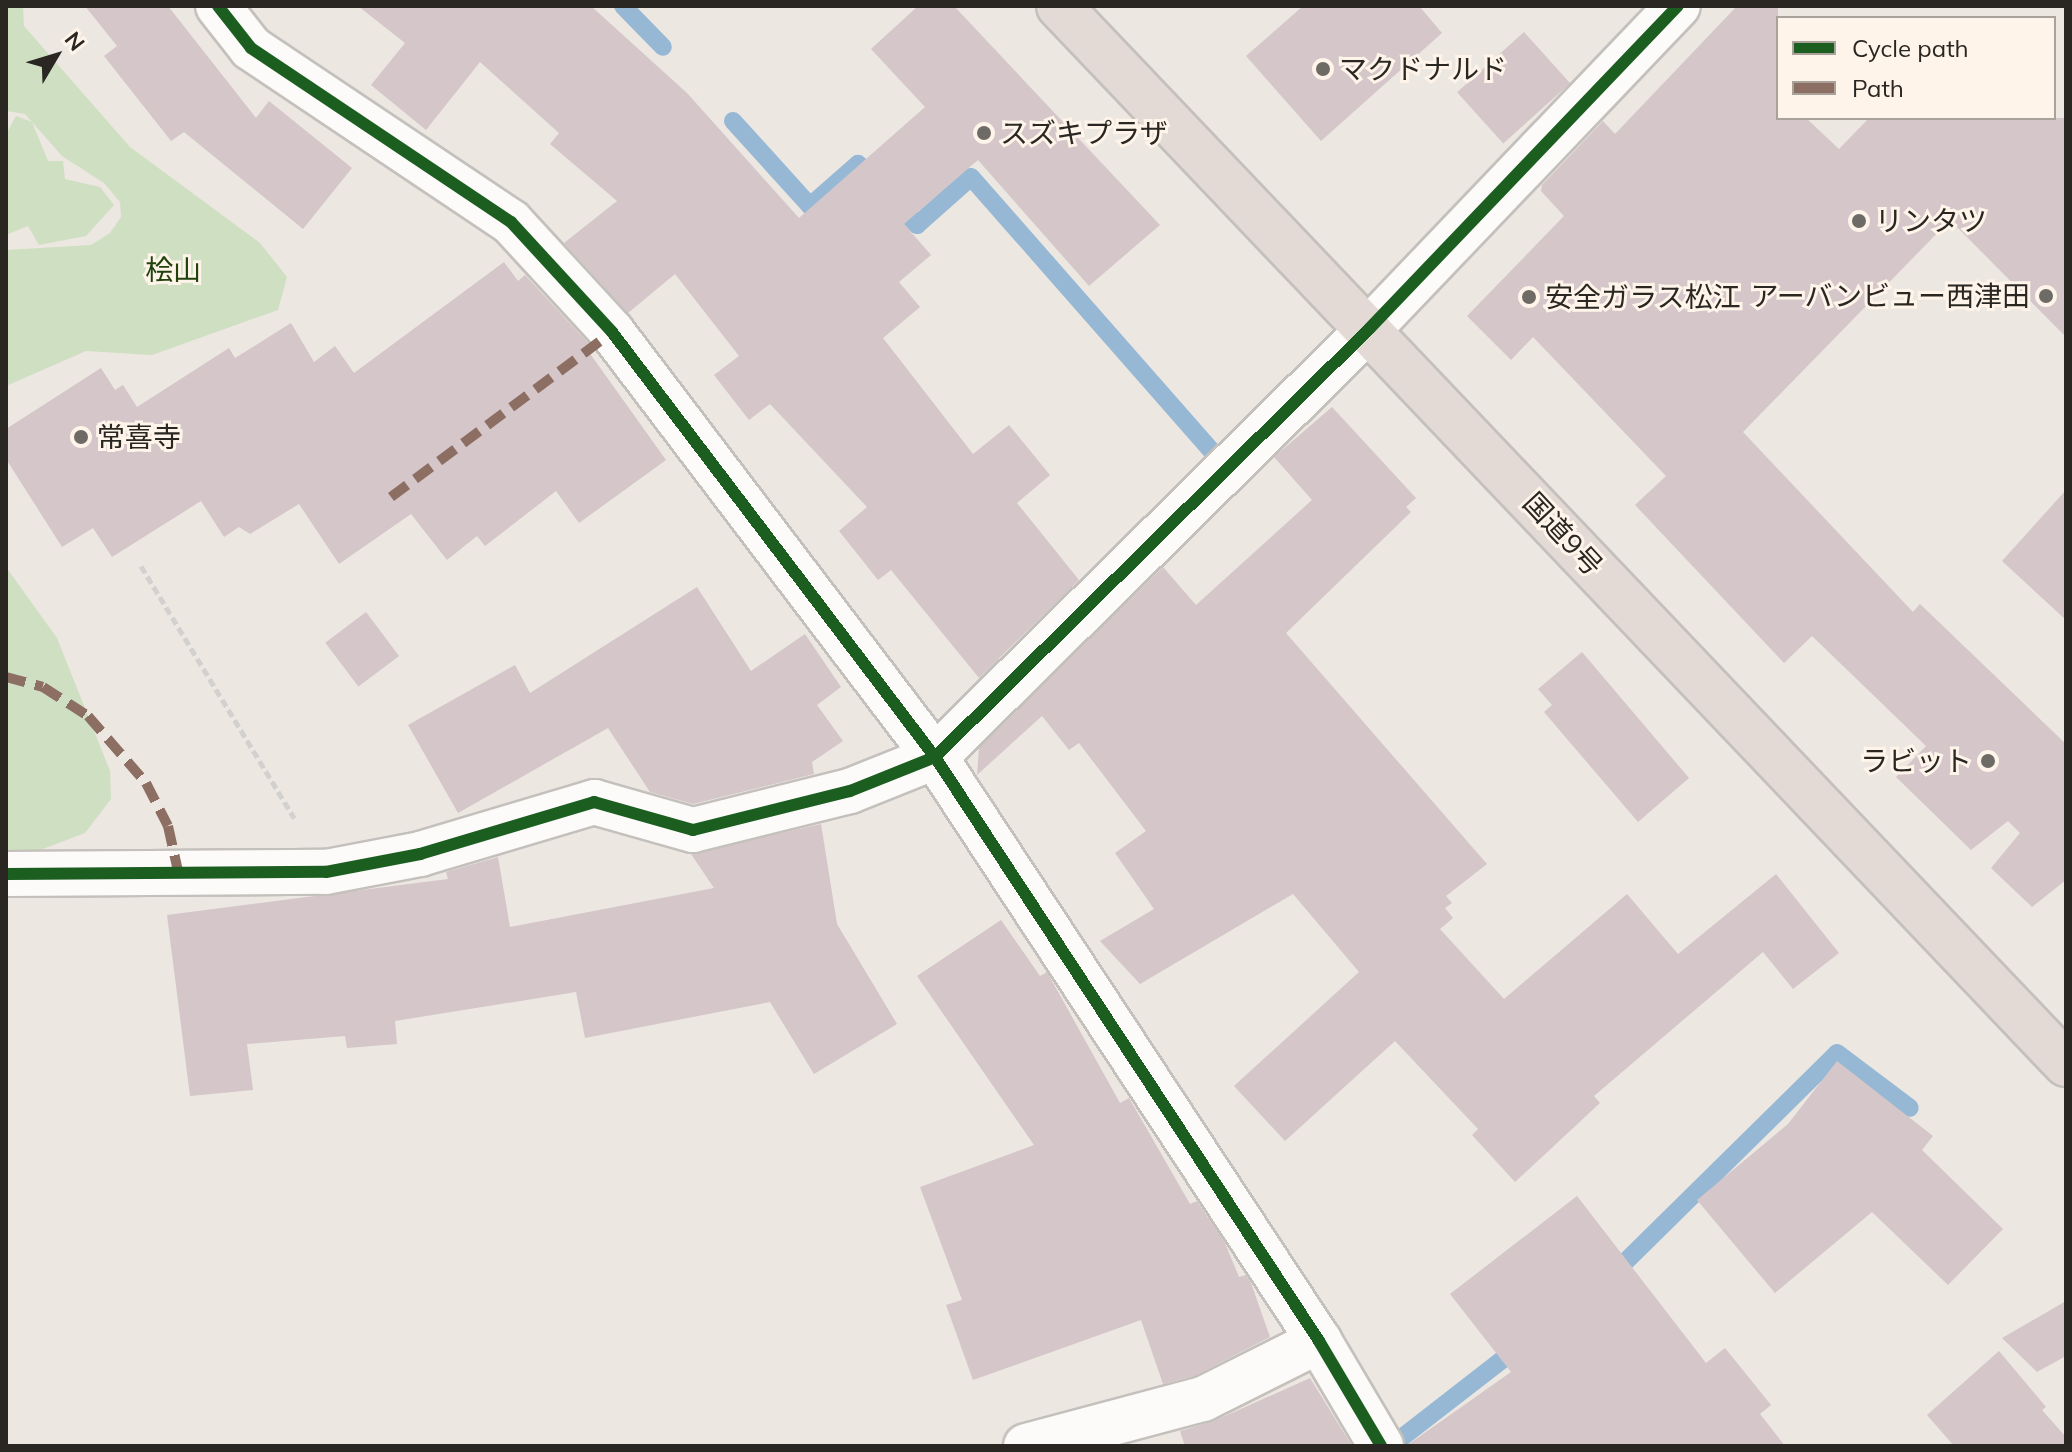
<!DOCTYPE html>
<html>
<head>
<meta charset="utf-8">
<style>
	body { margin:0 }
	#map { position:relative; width:2072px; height:1452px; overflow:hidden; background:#ece7e1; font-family:Mulish,"Noto Sans JP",sans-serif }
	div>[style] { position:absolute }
	.green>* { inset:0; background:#cfdfc2 }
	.stream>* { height:18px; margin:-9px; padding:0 9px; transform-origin:9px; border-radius:9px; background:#97b8d4 }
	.building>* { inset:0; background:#d4c6c9; transform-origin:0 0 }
	.path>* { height:5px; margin-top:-2.5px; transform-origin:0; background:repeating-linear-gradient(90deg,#d2d1cf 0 8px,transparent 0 12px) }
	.roads { filter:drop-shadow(2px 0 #c4c0bc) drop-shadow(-2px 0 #c4c0bc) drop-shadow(0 2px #c4c0bc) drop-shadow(0 -2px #c4c0bc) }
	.minor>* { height:44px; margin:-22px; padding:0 22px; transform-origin:22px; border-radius:22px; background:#fcfbfa }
	.trunk>* { height:44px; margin:-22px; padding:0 22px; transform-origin:22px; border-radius:22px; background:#e4dad5 }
	.quiet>* { height:10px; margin-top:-5px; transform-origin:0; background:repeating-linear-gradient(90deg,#8d6e63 0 20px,transparent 0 30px) }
	.cycleway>* { height:12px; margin:-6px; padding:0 6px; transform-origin:6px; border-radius:6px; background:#1b5e20 }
	.dots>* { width:22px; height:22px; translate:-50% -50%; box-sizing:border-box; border:4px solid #fef4e9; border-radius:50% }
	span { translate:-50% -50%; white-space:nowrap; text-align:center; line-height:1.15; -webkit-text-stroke:6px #fef4e9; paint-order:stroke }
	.poi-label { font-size:28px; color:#2a2723 }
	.left { translate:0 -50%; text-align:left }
	.right { translate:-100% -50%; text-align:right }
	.park-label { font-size:28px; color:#21420c }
	.street-label { font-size:28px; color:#2a2723 }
	.frame { position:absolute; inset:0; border:8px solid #2a2723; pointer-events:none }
	.legend { position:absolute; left:1776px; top:16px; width:280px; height:104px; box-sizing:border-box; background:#fef4e9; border:2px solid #a9a29a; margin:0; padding:10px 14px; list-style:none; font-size:24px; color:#2a2723 }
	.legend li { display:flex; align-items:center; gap:16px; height:40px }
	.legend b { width:40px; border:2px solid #a9a29a }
	.north { position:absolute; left:16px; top:16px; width:80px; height:80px; -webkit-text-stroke:6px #fef4e9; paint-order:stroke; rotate:52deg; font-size:22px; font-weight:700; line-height:32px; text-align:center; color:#2a2723 }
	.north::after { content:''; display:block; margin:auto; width:28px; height:36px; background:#2a2723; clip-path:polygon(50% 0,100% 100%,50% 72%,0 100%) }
</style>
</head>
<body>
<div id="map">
	<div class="green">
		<div style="clip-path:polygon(6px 6px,23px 6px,24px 26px,130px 147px,260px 243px,287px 277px,278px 310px,152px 355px,86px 351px,6px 386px,6px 250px,91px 245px,110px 233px,121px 217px,120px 202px,104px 183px,62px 156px,25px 114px,6px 111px)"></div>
		<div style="clip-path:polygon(16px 116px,32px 122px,48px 161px,63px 161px,65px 179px,100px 187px,114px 205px,86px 236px,39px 245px,28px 226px,6px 235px,6px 134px)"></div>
		<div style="clip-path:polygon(6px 567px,57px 638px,110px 771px,111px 799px,85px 833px,6px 863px)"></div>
	</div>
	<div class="stream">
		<div style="left:623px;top:6px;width:57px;rotate:45.7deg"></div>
		<div style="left:733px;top:121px;width:115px;rotate:47.8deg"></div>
		<div style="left:810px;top:206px;width:64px;rotate:-41.2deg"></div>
		<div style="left:858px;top:164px;width:23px;rotate:47deg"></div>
		<div style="left:895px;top:202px;width:32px;rotate:46deg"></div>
		<div style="left:917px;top:225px;width:72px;rotate:-41.6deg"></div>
		<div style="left:971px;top:177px;width:366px;rotate:48.7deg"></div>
		<div style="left:1611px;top:1276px;width:317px;rotate:-44.6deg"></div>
		<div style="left:1837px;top:1053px;width:91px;rotate:37deg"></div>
		<div style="left:1400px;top:1439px;width:153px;rotate:-37.8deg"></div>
	</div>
	<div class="building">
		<div style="clip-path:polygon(85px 6px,168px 6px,256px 118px,269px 101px,352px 168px,303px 229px,184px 132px,171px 141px,104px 56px,117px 46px)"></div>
		<div style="clip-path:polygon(358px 6px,591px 6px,687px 93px,799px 218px,925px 107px,871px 49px,918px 6px,954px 6px,1160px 225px,1089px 286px,978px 160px,904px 224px,931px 255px,899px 282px,920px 307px,883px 338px,973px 454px,1009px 425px,1050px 475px,1017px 503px,1079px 580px,979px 678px,891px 570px,878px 580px,839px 531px,867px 507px,770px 404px,749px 420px,714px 375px,739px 356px,675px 274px,628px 313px,564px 243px,617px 201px,550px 144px,559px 133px,480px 62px,426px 130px,371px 85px,405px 43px)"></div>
		<div style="clip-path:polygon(1303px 6px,1419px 6px,1442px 33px,1321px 141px,1246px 56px)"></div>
		<div style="clip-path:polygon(1737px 6px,1778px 6px,1778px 118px,1806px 118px,1839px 149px,1869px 118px,2066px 118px,2066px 337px,1950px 220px,1743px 432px,1913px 612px,1920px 604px,2066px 744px,2066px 880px,2032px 907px,1991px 868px,2020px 833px,2008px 821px,1971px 850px,1896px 777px,1926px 746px,1812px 636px,1784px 663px,1635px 505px,1666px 476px,1533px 337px,1511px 360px,1467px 316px,1564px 216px,1541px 191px,1542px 185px,1603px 121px,1615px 134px)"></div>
		<div style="left:1524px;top:32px;width:69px;height:90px;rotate:48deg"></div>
		<div style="clip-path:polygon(504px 262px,518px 281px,525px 275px,590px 345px,586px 348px,666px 460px,579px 523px,556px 491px,485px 546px,477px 536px,447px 560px,411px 514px,339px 564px,299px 504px,250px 534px,239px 527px,224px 537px,201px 501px,112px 557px,93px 528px,62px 547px,6px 459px,6px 429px,101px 368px,115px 390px,123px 385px,137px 407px,229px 348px,235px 358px,291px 323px,314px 362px,335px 346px,354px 373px)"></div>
		<div style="clip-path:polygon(1332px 407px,1416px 498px,1406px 507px,1411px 512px,1286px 633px,1487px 864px,1446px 896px,1452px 903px,1445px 908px,1453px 918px,1440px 929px,1504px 999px,1627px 894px,1678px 954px,1776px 874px,1839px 953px,1793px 989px,1763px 952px,1594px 1096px,1600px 1103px,1515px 1182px,1472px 1135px,1478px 1129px,1395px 1041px,1285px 1141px,1234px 1086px,1359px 972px,1293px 894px,1140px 984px,1100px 941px,1154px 909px,1115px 853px,1146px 831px,1079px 743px,1069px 750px,1042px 716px,977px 775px,979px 748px,1163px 567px,1196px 605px,1312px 500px,1274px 457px)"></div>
		<div style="clip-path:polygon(2066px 490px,2066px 620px,2002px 561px)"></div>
		<div style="clip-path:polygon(697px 587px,751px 671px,805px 634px,841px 687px,817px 705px,843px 741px,812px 762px,814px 774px,693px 804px,650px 792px,608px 728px,458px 813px,408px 725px,515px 665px,530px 693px)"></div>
		<div style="left:366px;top:612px;width:55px;height:51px;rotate:53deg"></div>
		<div style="clip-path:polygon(1582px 652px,1689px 778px,1638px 822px,1544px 712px,1552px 705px,1538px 689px)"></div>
		<div style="clip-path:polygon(821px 824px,837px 924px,897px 1024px,814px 1074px,770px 1002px,585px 1038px,576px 992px,395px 1021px,397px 1044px,347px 1048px,345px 1036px,247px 1044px,253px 1090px,190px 1096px,167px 915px,448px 879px,446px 872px,498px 857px,510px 927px,714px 888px,691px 854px)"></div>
		<div style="clip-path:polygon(1001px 920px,1040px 976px,1047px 972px,1120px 1103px,1129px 1098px,1190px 1204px,1197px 1201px,1225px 1243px,1239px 1277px,1246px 1275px,1251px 1283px,1270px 1337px,1194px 1376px,1163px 1384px,1141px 1320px,973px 1380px,946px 1305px,962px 1300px,920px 1187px,1034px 1145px,917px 976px)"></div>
		<div style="clip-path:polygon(1837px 1061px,1933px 1136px,1922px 1150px,2003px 1229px,1948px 1285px,1872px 1212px,1775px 1293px,1697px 1200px,1788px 1124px)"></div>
		<div style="clip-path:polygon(1577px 1196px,1706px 1363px,1725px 1348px,1771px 1405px,1760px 1414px,1785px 1446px,1406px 1446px,1511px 1372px,1450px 1294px)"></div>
		<div style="clip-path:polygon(2066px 1301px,2066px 1356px,2037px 1372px,2002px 1338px)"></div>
		<div style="clip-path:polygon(1999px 1351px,2046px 1407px,2042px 1410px,2066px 1437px,2066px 1446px,1954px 1446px,1927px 1415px)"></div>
		<div style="clip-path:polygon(1310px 1378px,1352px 1446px,1185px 1446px,1180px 1431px,1214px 1421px)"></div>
	</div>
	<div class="path">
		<div style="left:141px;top:566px;width:295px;rotate:58.7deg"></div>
	</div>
	<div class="roads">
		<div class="minor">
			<div style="left:218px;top:6px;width:53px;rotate:51.8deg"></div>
			<div style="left:251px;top:48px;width:313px;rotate:33.8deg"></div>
			<div style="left:511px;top:222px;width:149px;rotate:47.4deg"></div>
			<div style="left:612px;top:332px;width:534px;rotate:52.77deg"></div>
			<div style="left:935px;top:757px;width:699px;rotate:56.67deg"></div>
			<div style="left:1319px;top:1341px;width:122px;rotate:59.4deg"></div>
			<div style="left:6px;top:874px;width:320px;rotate:-0.4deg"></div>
			<div style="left:326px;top:872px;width:96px;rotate:-10.8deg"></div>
			<div style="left:420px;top:854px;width:182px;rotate:-16.6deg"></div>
			<div style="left:594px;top:802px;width:103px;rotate:15.8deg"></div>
			<div style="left:693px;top:830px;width:162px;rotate:-14deg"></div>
			<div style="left:850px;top:791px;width:92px;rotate:-21.8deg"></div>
			<div style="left:935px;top:757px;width:610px;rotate:-44.6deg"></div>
			<div style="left:1369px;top:329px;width:447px;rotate:-46.3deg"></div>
			<div style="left:1026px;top:1446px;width:183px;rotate:-14.9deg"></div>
			<div style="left:1203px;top:1399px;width:130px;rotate:-26.6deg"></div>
		</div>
		<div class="trunk">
			<div style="left:1059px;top:6px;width:1461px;rotate:46.41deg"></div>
		</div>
	</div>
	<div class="quiet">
		<div style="left:391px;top:497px;width:276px;rotate:-36.7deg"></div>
		<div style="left:6px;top:677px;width:38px;rotate:15deg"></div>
		<div style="left:43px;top:687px;width:54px;rotate:32.8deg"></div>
		<div style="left:88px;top:716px;width:89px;rotate:49.1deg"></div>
		<div style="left:146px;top:783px;width:48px;rotate:62.9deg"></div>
		<div style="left:168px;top:826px;width:46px;rotate:77.5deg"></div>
	</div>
	<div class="cycleway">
		<div style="left:218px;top:6px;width:53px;rotate:51.8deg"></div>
		<div style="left:251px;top:48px;width:313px;rotate:33.8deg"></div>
		<div style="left:511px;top:222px;width:149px;rotate:47.4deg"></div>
		<div style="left:612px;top:332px;width:534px;rotate:52.77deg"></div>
		<div style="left:935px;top:757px;width:699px;rotate:56.67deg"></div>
		<div style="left:1319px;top:1341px;width:122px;rotate:59.4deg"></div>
		<div style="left:6px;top:874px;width:320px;rotate:-0.4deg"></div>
		<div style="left:326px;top:872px;width:96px;rotate:-10.8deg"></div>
		<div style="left:420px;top:854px;width:182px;rotate:-16.6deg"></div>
		<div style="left:594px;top:802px;width:103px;rotate:15.8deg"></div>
		<div style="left:693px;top:830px;width:162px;rotate:-14deg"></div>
		<div style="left:850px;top:791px;width:92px;rotate:-21.8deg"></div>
		<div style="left:935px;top:757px;width:610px;rotate:-44.6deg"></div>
		<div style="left:1369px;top:329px;width:447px;rotate:-46.3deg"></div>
	</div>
	<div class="dots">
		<div style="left:1323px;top:69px;background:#6e6a66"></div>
		<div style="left:984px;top:133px;background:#6e6a66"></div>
		<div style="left:1859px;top:221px;background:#6e6a66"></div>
		<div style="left:2046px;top:296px;background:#6e6a66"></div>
		<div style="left:1529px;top:297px;background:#6e6a66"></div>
		<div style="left:81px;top:437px;background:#6e6a66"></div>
		<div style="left:1988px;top:761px;background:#6e6a66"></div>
	</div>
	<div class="poi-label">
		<span class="left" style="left:1339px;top:69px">マクドナルド</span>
		<span class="left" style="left:1000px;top:133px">スズキプラザ</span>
		<span class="left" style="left:1875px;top:221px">リンタツ</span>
		<span class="right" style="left:2030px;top:296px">アーバンビュー西津田</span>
		<span class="left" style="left:1545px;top:297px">安全ガラス松江</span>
		<span class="left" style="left:97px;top:437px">常喜寺</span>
		<span class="right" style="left:1972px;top:761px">ラビット</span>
	</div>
	<div class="park-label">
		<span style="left:173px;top:270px">桧山</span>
	</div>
	<div class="street-label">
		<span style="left:1563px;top:534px;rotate:47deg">国道9号</span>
	</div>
	<div class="frame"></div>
	<ul class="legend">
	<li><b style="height:10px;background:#1b5e20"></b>Cycle path</li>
	<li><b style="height:10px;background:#8d6e63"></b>Path</li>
	</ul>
	<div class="north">N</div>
</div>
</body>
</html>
